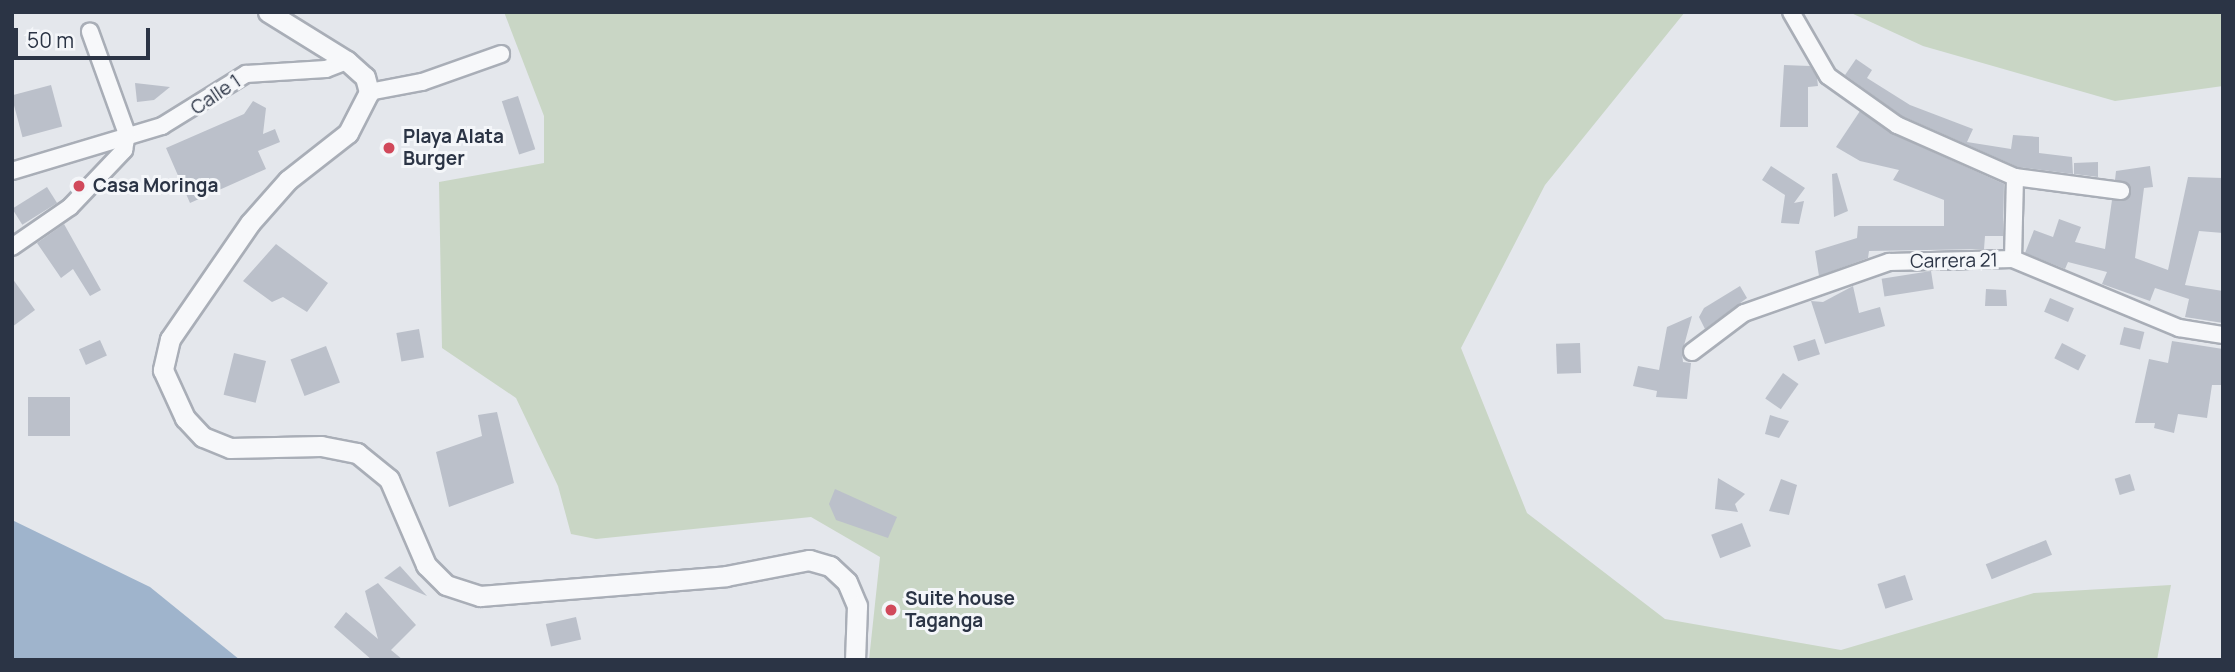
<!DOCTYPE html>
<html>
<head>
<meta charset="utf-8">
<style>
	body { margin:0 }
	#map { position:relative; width:2235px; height:672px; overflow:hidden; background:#e4e7ec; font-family:Manrope,sans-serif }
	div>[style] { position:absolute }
	.green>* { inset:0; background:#c9d6c5 }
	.water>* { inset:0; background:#9fb4cc }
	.building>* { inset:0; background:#bbc0ca; transform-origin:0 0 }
	.roads { filter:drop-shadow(2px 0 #a9aeb7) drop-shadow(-2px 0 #a9aeb7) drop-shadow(0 2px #a9aeb7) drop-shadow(0 -2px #a9aeb7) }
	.minor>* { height:16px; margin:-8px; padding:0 8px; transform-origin:8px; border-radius:8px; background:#f7f8fa }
	.tertiary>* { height:19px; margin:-9.5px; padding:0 9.5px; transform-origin:9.5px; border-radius:9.5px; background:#f7f8fa }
	.dots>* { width:19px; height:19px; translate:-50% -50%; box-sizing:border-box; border:4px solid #f4f6f9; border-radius:50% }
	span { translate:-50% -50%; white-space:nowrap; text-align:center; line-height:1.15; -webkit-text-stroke:6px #f4f6f9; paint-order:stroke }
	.street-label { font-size:19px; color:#2b3445 }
	.poi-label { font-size:19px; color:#2b3445; font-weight:700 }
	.left { translate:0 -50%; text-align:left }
	.frame { position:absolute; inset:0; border:14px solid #2b3445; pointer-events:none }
	.scale { position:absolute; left:14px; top:28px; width:136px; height:32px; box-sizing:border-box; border:4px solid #2b3445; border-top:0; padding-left:9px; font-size:21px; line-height:24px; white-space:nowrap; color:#2b3445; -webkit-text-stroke:5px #f4f6f9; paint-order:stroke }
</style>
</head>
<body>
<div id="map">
	<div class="green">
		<div style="clip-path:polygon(504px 12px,1685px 12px,1545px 185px,1461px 348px,1527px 513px,1665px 619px,1841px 650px,2034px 593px,2171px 585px,2157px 660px,869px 660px,880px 557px,811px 517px,596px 539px,571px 534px,558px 486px,516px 398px,442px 348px,439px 182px,544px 163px,544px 116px)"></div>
		<div style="clip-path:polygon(1849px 12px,2223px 12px,2223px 86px,2115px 101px,1923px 46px)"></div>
	</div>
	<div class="water">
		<div style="clip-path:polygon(12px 520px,150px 587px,240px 660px,12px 660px)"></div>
	</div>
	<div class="building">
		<div style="clip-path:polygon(1856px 59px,1872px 70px,1867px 78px,1910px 105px,1973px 129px,1967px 142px,2011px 149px,2013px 135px,2039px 137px,2039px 153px,2072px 157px,2073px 174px,2018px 167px,1902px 116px,1845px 75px)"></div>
		<div style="clip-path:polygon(1784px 65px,1810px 66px,1817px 77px,1818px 86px,1808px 87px,1808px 127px,1780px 127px)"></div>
		<div style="clip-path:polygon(135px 83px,170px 87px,154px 100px,137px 102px)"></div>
		<div style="left:51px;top:85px;width:43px;height:41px;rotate:75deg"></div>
		<div style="left:518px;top:96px;width:56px;height:17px;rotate:72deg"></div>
		<div style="clip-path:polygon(253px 101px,266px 108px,263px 134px,275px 129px,280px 142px,258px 151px,266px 169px,190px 203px,166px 148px,244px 114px)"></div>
		<div style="clip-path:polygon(1860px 111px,1893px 134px,2004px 184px,2003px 236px,1985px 236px,1984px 249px,1869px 251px,1868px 258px,1819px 276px,1815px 251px,1857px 238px,1858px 226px,1944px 226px,1944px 200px,1893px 180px,1899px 170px,1860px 161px,1836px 147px)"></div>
		<div style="clip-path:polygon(2098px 162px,2098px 177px,2074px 174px,2074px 163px)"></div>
		<div style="clip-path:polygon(1771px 166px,1805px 188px,1794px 203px,1804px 201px,1799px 224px,1781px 223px,1785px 195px,1762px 180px)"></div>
		<div style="clip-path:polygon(2150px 166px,2153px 187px,2144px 188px,2135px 258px,2168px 270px,2188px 177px,2223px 178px,2223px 233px,2199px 231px,2185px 285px,2223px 291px,2223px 323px,2185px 317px,2189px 299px,2155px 288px,2150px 301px,2102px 284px,2107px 272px,2068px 262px,2065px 269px,2025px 253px,2034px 230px,2053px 237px,2059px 219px,2081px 227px,2075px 242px,2105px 249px,2112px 200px,2131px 193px,2128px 183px,2115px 180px,2116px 171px)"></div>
		<div style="clip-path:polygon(1837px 173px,1848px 211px,1834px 217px,1832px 174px)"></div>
		<div style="left:47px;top:187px;width:19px;height:41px;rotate:58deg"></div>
		<div style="clip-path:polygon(64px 224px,101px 290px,90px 296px,73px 269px,61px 278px,37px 243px)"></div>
		<div style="clip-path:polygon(276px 244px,328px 283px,307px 312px,283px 297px,272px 302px,243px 281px)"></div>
		<div style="left:1931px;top:271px;width:18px;height:50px;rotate:81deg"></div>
		<div style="clip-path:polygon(12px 278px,35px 310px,12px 327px)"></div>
		<div style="clip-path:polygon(1740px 286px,1747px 298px,1705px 329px,1699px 317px,1704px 308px)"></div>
		<div style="clip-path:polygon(1853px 286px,1859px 313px,1880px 307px,1885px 326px,1825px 344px,1811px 301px,1823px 302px)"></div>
		<div style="clip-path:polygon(1986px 289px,2006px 290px,2007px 306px,1985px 306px)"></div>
		<div style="left:2050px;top:298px;width:26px;height:15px;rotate:23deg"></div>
		<div style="clip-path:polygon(1692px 316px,1682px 353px,1683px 362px,1691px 363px,1687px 399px,1656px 397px,1657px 391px,1633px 386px,1638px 366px,1659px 370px,1667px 327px)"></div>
		<div style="left:2124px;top:327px;width:21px;height:18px;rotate:14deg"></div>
		<div style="left:419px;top:329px;width:29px;height:23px;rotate:80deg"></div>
		<div style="left:1815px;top:339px;width:16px;height:23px;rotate:72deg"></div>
		<div style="left:100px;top:340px;width:17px;height:23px;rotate:66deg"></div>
		<div style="clip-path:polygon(2172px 341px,2223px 349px,2223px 385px,2212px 385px,2207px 418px,2178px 414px,2174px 433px,2154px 428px,2155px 423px,2135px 423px,2149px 359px,2168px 363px)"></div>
		<div style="left:1580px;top:343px;width:30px;height:24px;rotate:88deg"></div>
		<div style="left:2062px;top:343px;width:27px;height:17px;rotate:27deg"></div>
		<div style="left:326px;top:346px;width:39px;height:38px;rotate:69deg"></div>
		<div style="left:234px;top:353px;width:33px;height:43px;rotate:14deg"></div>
		<div style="left:1783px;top:373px;width:19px;height:31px;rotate:35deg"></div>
		<div style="left:28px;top:397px;width:42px;height:39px"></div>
		<div style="clip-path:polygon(497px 412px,514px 483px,449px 507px,436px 452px,482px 436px,478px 415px)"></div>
		<div style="clip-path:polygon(1770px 415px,1789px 421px,1779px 438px,1765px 434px)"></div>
		<div style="left:2130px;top:474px;width:17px;height:16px;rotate:73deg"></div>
		<div style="clip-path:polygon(1718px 478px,1745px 494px,1735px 504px,1738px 512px,1715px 509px)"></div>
		<div style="clip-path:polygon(1781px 479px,1797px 485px,1789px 515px,1769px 511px)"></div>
		<div style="clip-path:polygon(835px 489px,897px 517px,888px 538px,836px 520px,829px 504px)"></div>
		<div style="left:1742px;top:523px;width:25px;height:33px;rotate:69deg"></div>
		<div style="left:2046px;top:540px;width:16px;height:65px;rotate:68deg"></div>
		<div style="clip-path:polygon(400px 566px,427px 596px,384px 578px)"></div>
		<div style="left:1905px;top:575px;width:26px;height:29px;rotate:72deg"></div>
		<div style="clip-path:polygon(378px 583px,416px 625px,391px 650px,403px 660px,372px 660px,334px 627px,346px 612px,378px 639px,365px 591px)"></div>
		<div style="left:576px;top:617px;width:23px;height:31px;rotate:77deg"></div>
	</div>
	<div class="roads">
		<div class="minor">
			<div style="left:1791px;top:12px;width:74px;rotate:60deg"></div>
			<div style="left:1828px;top:76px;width:85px;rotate:35.4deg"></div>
			<div style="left:1897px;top:125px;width:129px;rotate:23.8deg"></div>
			<div style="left:2015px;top:177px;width:107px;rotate:7.5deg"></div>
			<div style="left:369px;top:92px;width:54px;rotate:-10.7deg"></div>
			<div style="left:422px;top:82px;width:84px;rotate:-19.5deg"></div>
			<div style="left:12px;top:171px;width:157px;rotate:-16.7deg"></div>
			<div style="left:162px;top:126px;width:99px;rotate:-31.8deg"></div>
			<div style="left:246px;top:74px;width:80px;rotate:-3.6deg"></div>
			<div style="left:326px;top:69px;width:22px;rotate:-21deg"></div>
			<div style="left:12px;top:247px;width:70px;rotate:-34.6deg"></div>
			<div style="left:70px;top:207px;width:79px;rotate:-46.5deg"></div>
			<div style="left:124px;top:150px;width:16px;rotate:-79deg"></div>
			<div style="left:127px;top:134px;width:109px;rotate:-109.9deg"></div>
			<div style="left:2013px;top:259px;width:82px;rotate:-88.6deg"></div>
			<div style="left:1692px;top:352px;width:65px;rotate:-36.9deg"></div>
			<div style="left:1744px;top:313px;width:154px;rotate:-19.4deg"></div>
			<div style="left:1889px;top:262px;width:124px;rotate:-1.4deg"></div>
			<div style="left:2013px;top:259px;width:180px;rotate:22.6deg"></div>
			<div style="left:2179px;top:328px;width:45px;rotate:9deg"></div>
		</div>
		<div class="tertiary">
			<div style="left:268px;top:12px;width:93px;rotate:31.8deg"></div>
			<div style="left:347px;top:61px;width:24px;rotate:42deg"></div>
			<div style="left:365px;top:77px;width:16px;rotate:75deg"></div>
			<div style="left:369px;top:92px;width:46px;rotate:117.1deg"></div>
			<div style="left:348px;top:133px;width:76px;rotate:141.9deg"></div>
			<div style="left:288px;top:180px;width:57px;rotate:131.5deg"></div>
			<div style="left:250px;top:223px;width:141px;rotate:124.6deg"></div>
			<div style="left:170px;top:339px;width:32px;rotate:103deg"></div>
			<div style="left:163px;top:370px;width:53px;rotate:65.4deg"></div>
			<div style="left:185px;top:418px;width:26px;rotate:47deg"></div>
			<div style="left:203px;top:437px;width:29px;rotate:22deg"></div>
			<div style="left:230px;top:448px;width:91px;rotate:-1.3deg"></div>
			<div style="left:321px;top:446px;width:37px;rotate:11deg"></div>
			<div style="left:357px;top:453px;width:41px;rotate:39.1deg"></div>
			<div style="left:389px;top:479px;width:94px;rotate:66.7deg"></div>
			<div style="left:426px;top:565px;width:28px;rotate:45deg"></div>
			<div style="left:446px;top:585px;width:36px;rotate:18deg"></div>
			<div style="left:480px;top:596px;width:247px;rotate:-4.6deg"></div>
			<div style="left:726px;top:576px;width:85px;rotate:-10.9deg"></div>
			<div style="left:809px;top:560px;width:22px;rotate:16deg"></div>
			<div style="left:830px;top:566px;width:23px;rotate:43deg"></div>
			<div style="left:847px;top:582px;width:26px;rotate:67deg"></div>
			<div style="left:857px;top:606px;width:54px;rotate:92.1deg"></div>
		</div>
	</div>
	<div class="dots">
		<div style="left:389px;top:148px;background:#d1495b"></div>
		<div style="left:79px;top:186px;background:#d1495b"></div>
		<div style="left:891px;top:610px;background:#d1495b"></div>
	</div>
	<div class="street-label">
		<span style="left:216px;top:95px;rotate:-34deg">Calle 1</span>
		<span style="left:1954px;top:261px;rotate:-1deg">Carrera 21</span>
	</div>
	<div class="poi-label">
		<span class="left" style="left:403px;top:148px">Playa Alata<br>Burger</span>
		<span class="left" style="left:93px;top:186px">Casa Moringa</span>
		<span class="left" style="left:905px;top:610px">Suite house<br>Taganga</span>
	</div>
	<div class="frame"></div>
	<div class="scale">50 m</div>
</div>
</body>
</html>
